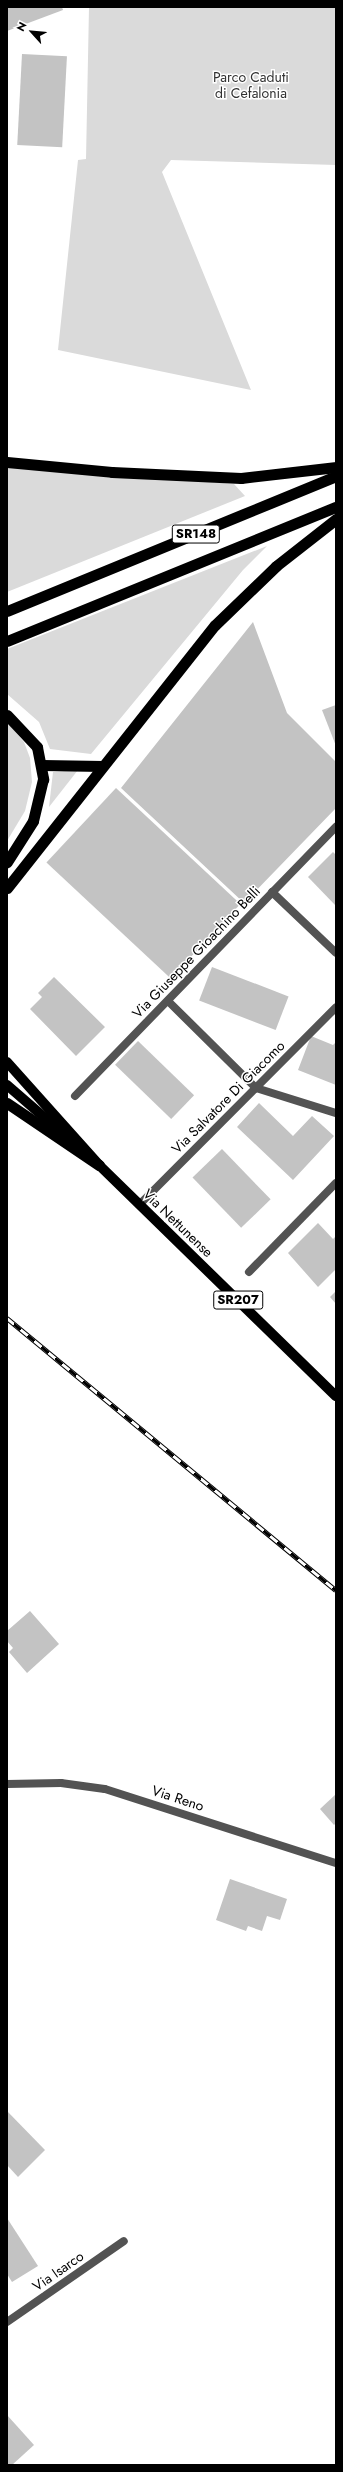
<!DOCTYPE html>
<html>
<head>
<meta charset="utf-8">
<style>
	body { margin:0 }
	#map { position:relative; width:343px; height:2472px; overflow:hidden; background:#fff; font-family:Jost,sans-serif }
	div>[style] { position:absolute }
	.green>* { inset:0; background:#dadada }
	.building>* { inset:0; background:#c3c3c3; transform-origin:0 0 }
	.minor>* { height:8px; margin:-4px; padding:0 4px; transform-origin:4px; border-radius:4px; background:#535353 }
	.primary>* { height:10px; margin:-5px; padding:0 5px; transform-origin:5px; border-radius:5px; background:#000 }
	.trunk>* { height:11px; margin:-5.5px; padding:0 5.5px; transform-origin:5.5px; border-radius:5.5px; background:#000 }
	.rail>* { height:4.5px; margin-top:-2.25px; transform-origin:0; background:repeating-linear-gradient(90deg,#fff 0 9px,#000 0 18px); box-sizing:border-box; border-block:1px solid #000 }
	span { translate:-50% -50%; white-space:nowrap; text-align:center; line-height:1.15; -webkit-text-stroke:3px #fff; paint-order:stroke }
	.shield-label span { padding:1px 3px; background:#fff; border:1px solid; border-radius:3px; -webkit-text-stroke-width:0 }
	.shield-label { font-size:13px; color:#000; font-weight:700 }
	.park-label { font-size:14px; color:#313131 }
	.street-label { font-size:14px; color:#000 }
	.frame { position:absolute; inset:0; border:8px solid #000; pointer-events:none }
	.north { position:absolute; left:12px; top:12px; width:40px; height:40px; -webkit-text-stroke:3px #fff; paint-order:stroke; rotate:297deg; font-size:11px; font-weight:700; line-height:16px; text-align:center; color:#000 }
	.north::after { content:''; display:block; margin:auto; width:14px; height:18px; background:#000; clip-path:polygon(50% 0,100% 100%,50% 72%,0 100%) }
</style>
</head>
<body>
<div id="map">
	<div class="green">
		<div style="clip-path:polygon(89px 7px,336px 7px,336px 165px,171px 160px,162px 172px,251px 390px,58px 350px,78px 160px,86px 159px)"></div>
		<div style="clip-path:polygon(7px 464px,234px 484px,245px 496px,7px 592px)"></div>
		<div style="clip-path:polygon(267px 546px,243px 570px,91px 754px,50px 749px,39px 722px,7px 694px,7px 649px)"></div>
		<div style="clip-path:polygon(7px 722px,24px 742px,30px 758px,32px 782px,25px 811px,7px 841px)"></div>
		<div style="clip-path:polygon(78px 770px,49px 807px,53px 772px)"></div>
	</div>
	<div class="building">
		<div style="clip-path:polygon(7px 7px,62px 7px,63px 10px,7px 31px)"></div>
		<div style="left:22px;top:54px;width:45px;height:91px;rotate:3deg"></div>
		<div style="clip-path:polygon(253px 622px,287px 713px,336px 762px,336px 808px,244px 903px,121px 788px)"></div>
		<div style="clip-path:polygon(336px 705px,336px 746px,322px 710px)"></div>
		<div style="left:116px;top:788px;width:170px;height:102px;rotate:43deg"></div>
		<div style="clip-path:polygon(333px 852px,336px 855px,336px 906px,308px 877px)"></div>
		<div style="left:212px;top:967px;width:82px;height:36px;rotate:21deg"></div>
		<div style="clip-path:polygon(54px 977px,105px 1027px,76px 1056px,30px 1009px,42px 997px,38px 993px)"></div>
		<div style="clip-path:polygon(311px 1036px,333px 1045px,336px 1042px,336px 1085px,298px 1070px)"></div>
		<div style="left:138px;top:1041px;width:78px;height:33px;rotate:44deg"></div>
		<div style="clip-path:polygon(259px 1103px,293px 1136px,312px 1116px,334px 1136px,293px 1180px,237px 1127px)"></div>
		<div style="left:222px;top:1149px;width:70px;height:41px;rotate:46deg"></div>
		<div style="clip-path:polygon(318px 1223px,333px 1239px,336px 1236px,336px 1269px,318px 1287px,288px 1253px)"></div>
		<div style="clip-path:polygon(336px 1291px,336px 1304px,330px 1297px)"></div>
		<div style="clip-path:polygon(30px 1611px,59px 1644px,27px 1673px,9px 1652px,13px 1648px,7px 1641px,7px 1631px)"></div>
		<div style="clip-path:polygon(336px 1794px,336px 1823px,334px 1825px,320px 1809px)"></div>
		<div style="clip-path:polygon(230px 1879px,287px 1899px,280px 1920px,267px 1916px,262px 1931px,248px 1926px,246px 1931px,216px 1920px)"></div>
		<div style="clip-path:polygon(7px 2111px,45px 2150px,18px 2177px,7px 2165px)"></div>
		<div style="clip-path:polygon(7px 2218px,38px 2266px,12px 2282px,7px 2274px)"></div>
		<div style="clip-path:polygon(7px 2415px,34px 2445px,12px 2465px,7px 2465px)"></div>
	</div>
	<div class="minor">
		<div style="left:272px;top:892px;width:88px;rotate:43.6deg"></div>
		<div style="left:168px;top:1001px;width:124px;rotate:44.7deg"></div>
		<div style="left:256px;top:1088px;width:84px;rotate:17.4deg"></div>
		<div style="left:75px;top:1096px;width:375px;rotate:-45.9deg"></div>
		<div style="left:139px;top:1205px;width:279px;rotate:-45.1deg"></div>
		<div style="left:249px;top:1272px;width:124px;rotate:-45.7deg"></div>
		<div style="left:7px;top:1784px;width:54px;rotate:-1.1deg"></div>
		<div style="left:61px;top:1783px;width:44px;rotate:7.8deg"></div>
		<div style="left:105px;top:1789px;width:243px;rotate:17.8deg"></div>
		<div style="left:7px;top:2322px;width:142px;rotate:-34.7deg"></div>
	</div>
	<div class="primary">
		<div style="left:7px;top:1062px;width:138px;rotate:48.2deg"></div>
		<div style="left:99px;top:1165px;width:331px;rotate:44.3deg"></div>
		<div style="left:7px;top:1085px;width:90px;rotate:40.9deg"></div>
	</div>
	<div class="trunk">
		<div style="left:7px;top:462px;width:105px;rotate:5.4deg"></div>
		<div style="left:112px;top:472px;width:129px;rotate:2.7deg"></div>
		<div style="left:241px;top:478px;width:96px;rotate:-6.6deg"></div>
		<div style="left:7px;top:611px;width:356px;rotate:-22.3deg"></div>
		<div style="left:7px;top:641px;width:355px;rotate:-22.2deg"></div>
		<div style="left:7px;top:715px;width:44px;rotate:46.8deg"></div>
		<div style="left:37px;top:747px;width:33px;rotate:79deg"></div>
		<div style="left:43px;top:779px;width:43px;rotate:103.4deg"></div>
		<div style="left:33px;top:821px;width:49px;rotate:122.4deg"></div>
		<div style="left:42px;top:765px;width:60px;rotate:1deg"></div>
		<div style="left:7px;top:888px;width:335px;rotate:-51.7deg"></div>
		<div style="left:215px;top:625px;width:85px;rotate:-44deg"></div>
		<div style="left:276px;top:566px;width:76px;rotate:-38.1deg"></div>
		<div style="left:7px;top:1103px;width:111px;rotate:34deg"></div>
	</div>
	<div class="rail">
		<div style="left:7px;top:1318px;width:427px;rotate:39.6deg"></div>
	</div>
	<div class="shield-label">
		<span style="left:196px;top:534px">SR148</span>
		<span style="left:238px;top:1300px">SR207</span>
	</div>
	<div class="park-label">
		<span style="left:251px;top:85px">Parco Caduti<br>di Cefalonia</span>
	</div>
	<div class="street-label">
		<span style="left:196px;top:952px;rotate:-46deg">Via Giuseppe Gioachino Belli</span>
		<span style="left:228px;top:1097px;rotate:-45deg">Via Salvatore Di Giacomo</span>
		<span style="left:178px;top:1223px;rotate:44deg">Via Nettunense</span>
		<span style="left:178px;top:1798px;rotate:18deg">Via Reno</span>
		<span style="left:58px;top:2271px;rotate:-35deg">Via Isarco</span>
	</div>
	<div class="frame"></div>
	<div class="north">N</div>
</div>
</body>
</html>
